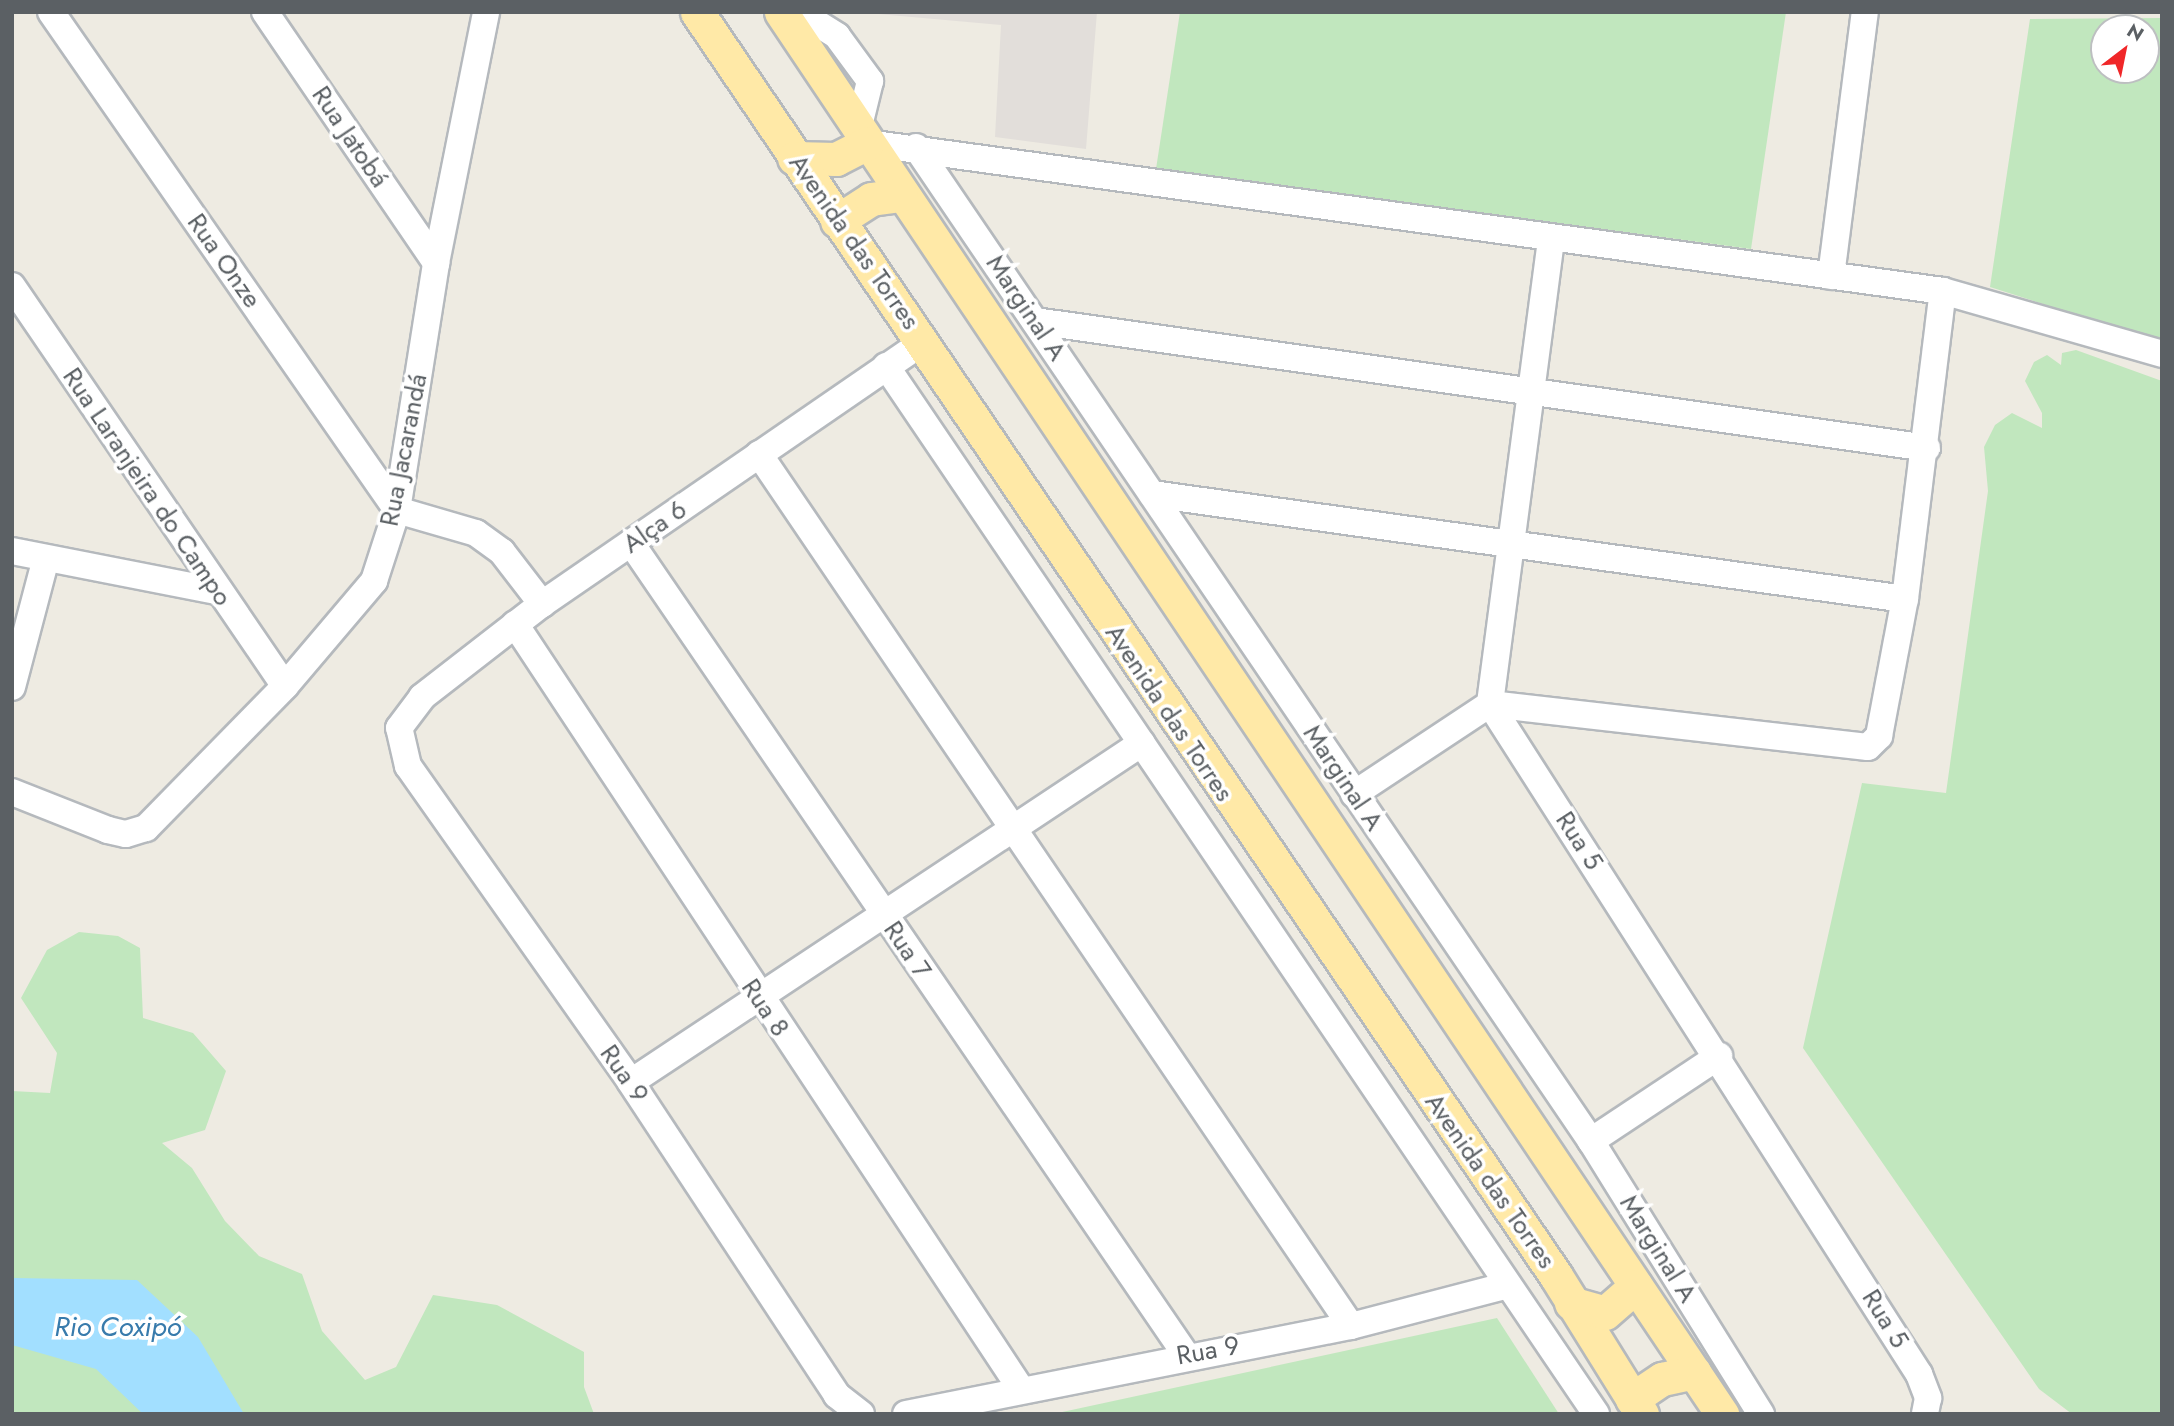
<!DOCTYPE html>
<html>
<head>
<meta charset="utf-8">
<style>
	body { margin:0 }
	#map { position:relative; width:2174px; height:1426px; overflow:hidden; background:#eeebe2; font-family:Jost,sans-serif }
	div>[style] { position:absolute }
	.industrial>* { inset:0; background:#e2deda }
	.green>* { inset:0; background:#c1e7be }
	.water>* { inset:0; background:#a2dfff }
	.roads { filter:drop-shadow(2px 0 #b5b9bd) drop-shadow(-2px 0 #b5b9bd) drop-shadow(0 2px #b5b9bd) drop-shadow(0 -2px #b5b9bd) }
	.minor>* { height:26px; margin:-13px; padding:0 13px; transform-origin:13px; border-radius:13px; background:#fff }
	.major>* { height:33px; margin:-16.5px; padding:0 16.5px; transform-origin:16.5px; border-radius:16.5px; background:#ffe9a7 }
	span { translate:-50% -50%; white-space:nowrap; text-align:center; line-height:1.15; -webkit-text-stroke:7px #fff; paint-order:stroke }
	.street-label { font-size:26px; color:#5b6064 }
	.water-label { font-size:28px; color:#387bac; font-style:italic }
	.frame { position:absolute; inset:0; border:14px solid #5b6064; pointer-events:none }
	.north { position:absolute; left:2090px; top:14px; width:70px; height:70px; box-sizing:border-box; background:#fff; border:2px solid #bdbfc1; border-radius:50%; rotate:32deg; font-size:19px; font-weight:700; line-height:28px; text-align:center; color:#5b6064 }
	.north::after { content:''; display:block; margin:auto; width:24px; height:32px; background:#f02729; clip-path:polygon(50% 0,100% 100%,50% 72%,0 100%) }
</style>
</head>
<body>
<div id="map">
	<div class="industrial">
		<div style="clip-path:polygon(856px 12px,1097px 12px,1086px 149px,995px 137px,1001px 25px)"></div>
	</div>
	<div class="green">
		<div style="clip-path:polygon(1180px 12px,1786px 12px,1751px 249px,1156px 169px)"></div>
		<div style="clip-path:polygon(evenodd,2160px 18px,2162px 50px,2162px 342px,1990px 287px,2030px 19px,2160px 18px,2104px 28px,2146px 28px,2146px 70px,2104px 70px,2104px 28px)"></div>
		<div style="clip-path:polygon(2076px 350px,2162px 381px,2162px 1414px,2072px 1414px,2039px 1389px,1803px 1048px,1862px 783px,1946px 793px,1988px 491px,1984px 447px,1995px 425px,2012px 413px,2042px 428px,2042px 413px,2025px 381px,2034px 362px,2047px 355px,2061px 365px,2062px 353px)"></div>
		<div style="clip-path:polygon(79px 932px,118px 936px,140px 948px,143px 1018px,193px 1033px,226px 1071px,205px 1130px,162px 1143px,192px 1168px,225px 1221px,259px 1256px,302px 1274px,322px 1331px,365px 1380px,396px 1367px,433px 1295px,497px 1305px,584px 1352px,584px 1387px,594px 1414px,12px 1414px,12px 1091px,50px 1093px,57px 1053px,21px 998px,47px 950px)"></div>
		<div style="clip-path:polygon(1497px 1318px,1559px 1414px,1053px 1414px)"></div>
	</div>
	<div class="water">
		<div style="clip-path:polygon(12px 1278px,137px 1280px,198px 1337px,244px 1414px,143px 1414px,96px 1369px,12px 1345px)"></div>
	</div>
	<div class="roads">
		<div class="minor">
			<div style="left:51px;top:12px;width:606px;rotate:55.21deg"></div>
			<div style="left:397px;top:510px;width:82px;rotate:16.2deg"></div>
			<div style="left:476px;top:533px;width:32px;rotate:36deg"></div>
			<div style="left:502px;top:552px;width:66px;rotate:52.4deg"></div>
			<div style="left:265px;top:12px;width:304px;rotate:55.7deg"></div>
			<div style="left:784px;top:17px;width:31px;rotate:9deg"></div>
			<div style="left:815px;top:22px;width:26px;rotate:32deg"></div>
			<div style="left:837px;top:36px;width:56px;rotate:53.7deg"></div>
			<div style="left:870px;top:81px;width:50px;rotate:103.8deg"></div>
			<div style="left:867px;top:143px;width:1086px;rotate:7.83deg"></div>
			<div style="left:1943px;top:291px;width:228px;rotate:16deg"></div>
			<div style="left:916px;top:147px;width:1202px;rotate:55.82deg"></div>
			<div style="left:1591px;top:1141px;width:322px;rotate:58.1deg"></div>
			<div style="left:1551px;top:240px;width:468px;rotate:97.5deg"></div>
			<div style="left:1490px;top:704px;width:796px;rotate:57.37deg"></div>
			<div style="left:1919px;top:1374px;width:26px;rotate:69deg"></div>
			<div style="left:1928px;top:1398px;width:16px;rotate:101deg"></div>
			<div style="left:1831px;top:276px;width:266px;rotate:-82.7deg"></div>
			<div style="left:12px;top:286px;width:484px;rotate:55.7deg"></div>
			<div style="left:1035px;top:321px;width:901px;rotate:8.1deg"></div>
			<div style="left:886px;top:366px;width:1266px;rotate:55.88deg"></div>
			<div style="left:759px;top:454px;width:1054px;rotate:55.83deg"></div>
			<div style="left:1152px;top:494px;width:760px;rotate:7.94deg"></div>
			<div style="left:631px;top:543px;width:984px;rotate:55.65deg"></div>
			<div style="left:12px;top:551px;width:208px;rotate:11.1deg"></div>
			<div style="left:515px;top:624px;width:917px;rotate:56.52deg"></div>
			<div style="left:12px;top:687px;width:133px;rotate:-75.2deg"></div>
			<div style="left:12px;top:792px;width:103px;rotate:21.6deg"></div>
			<div style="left:108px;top:830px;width:18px;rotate:13deg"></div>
			<div style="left:126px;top:834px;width:21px;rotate:-17deg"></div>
			<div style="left:146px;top:828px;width:199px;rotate:-45.6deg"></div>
			<div style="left:285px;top:686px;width:138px;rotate:-49.7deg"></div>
			<div style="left:374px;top:581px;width:75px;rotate:-72.1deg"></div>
			<div style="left:397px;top:510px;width:250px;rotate:-81deg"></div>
			<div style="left:436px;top:263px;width:256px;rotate:-78.7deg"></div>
			<div style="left:1354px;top:794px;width:163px;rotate:-33.5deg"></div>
			<div style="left:1490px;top:704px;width:380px;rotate:6.5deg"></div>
			<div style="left:1868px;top:747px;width:16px;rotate:-45deg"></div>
			<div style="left:1879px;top:736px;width:139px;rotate:-79.3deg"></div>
			<div style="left:1905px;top:599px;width:310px;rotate:-83deg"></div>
			<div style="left:631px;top:1082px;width:613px;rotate:-33.56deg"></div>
			<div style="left:1591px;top:1141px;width:154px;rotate:-33.6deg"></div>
			<div style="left:861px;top:1414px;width:31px;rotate:-142deg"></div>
			<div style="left:837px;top:1395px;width:375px;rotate:-123.4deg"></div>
			<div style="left:631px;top:1082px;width:387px;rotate:-125.2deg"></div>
			<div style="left:408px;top:766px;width:39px;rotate:-103deg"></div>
			<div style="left:399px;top:728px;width:39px;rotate:-53deg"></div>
			<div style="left:422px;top:697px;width:152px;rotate:-37.8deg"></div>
			<div style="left:542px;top:604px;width:464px;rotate:-34.5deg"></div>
			<div style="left:906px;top:1414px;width:454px;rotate:-11.2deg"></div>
			<div style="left:1351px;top:1326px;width:162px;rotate:-14.6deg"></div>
		</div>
		<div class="major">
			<div style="left:697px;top:12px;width:1528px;rotate:55.8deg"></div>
			<div style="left:1556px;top:1276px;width:163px;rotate:58.1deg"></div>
			<div style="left:781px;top:12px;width:1689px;rotate:56.13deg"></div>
			<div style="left:794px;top:158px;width:42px;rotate:1.4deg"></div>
			<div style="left:836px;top:159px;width:35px;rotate:-27deg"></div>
			<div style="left:837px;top:221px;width:40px;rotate:-32.9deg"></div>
			<div style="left:871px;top:199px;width:30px;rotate:-8deg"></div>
			<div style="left:1571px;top:1303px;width:35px;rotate:16deg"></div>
			<div style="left:1605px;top:1313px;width:41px;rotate:-41.1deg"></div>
			<div style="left:1632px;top:1399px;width:36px;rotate:-34deg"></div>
			<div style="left:1662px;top:1379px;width:33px;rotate:-12deg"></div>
		</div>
	</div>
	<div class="street-label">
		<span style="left:350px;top:137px;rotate:56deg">Rua Jatobá</span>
		<span style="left:854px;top:242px;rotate:55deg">Avenida das Torres</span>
		<span style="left:224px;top:261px;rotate:55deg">Rua Onze</span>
		<span style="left:1026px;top:308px;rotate:56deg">Marginal A</span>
		<span style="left:404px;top:450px;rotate:-79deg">Rua Jacarandá</span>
		<span style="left:147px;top:487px;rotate:56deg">Rua Laranjeira do Campo</span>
		<span style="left:655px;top:527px;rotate:-35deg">Alça 6</span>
		<span style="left:1169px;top:713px;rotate:56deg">Avenida das Torres</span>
		<span style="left:1343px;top:778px;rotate:56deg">Marginal A</span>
		<span style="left:1579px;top:841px;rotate:57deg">Rua 5</span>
		<span style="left:907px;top:950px;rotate:56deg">Rua 7</span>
		<span style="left:765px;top:1008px;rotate:56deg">Rua 8</span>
		<span style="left:624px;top:1074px;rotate:55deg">Rua 9</span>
		<span style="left:1490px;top:1181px;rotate:55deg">Avenida das Torres</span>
		<span style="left:1658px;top:1249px;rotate:58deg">Marginal A</span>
		<span style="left:1885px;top:1319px;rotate:58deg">Rua 5</span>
		<span style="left:1208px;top:1351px;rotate:-10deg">Rua 9</span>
	</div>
	<div class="water-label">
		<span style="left:118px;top:1327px">Rio Coxipó</span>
	</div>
	<div class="frame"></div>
	<div class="north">N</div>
</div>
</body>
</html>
